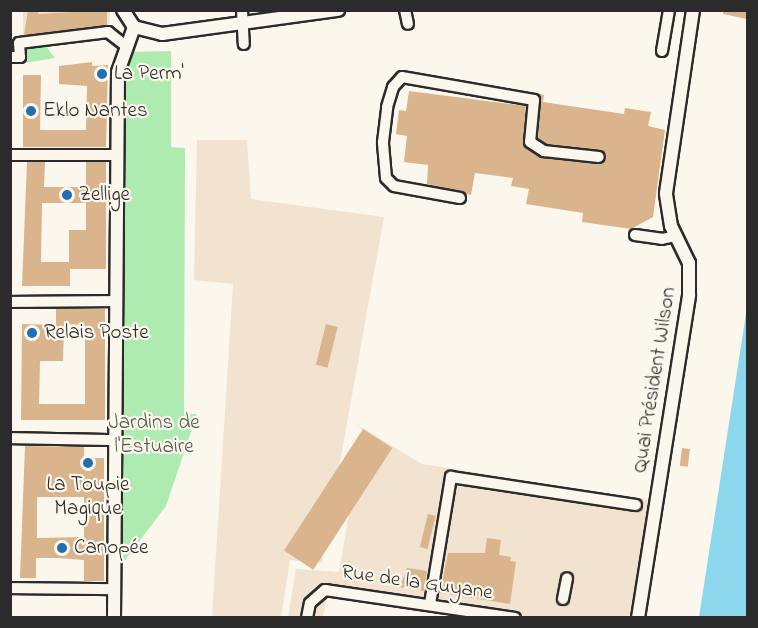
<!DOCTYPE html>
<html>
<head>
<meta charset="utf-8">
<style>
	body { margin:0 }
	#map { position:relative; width:758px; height:628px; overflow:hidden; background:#fbf7ec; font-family:"Indie Flower",sans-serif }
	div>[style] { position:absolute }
	.built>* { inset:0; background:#f1e3cf }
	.green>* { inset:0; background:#aeebb1 }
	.water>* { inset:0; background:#8cd7ec }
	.building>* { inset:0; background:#dab48c; transform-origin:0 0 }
	.roads { filter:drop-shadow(2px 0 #2b2b2b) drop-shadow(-2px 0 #2b2b2b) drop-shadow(0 2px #2b2b2b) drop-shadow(0 -2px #2b2b2b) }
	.minor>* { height:10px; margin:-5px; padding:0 5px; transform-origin:5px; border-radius:5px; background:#fbf7ec }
	.major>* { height:12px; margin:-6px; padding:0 6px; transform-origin:6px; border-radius:6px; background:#fbf7ec }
	.dots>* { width:16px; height:16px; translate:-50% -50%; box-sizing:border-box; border:3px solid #fbf7ec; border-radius:50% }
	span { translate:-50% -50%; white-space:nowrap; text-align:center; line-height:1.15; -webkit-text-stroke:4.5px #fbf7ec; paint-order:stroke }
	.poi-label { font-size:21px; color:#2b2b2b }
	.left { translate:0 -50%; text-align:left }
	.street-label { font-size:21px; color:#2b2b2b }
	.park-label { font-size:21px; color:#4c5b4c }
	.frame { position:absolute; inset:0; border:12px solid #2b2b2b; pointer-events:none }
</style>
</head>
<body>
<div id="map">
	<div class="built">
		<div style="clip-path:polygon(23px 11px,110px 11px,109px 30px,23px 41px)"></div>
		<div style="clip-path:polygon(197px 140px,247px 140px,251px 199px,384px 217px,322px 563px,290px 560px,281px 617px,212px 617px,233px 284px,194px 280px)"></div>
		<div style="clip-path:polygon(356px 424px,422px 464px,648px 500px,631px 617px,472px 617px,336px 595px,327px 598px,323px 617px,288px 618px,296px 569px,339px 572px,363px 430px)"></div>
	</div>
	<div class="green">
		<div style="clip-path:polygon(45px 45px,55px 58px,24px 63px,24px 47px)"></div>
		<div style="clip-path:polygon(171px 51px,171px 147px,185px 148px,184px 414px,197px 414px,166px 506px,119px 568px,120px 85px,130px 52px)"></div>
	</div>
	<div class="water">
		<div style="clip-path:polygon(747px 307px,747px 617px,699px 617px)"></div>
	</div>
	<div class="building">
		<div style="clip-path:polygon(28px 10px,38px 10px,38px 14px,107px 10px,107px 25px,24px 35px)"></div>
		<div style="clip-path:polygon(723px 10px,747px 10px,747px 19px,723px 14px)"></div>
		<div style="clip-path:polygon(92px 62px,92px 66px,108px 65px,106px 147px,23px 147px,23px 75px,41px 75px,40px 130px,86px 130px,87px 86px,59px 84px,59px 66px)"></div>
		<div style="clip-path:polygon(409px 91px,526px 106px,523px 141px,526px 148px,543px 158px,598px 164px,606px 158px,603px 151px,547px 144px,538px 138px,539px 94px,544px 95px,543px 102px,624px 114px,625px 108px,651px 112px,648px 126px,665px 130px,653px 217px,631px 229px,582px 222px,583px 213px,526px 204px,529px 189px,511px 186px,513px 178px,475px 173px,471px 195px,427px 184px,428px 165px,404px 162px,407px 136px,396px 134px,399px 110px,406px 111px)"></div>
		<div style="clip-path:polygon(evenodd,27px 162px,45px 162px,44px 187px,86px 187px,86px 162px,106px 162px,106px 269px,70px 269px,70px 286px,22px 286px,27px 162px,42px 203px,86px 203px,86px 230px,69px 230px,69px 262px,41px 262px,42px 203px)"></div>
		<div style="clip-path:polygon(evenodd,56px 309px,105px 309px,105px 420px,21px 420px,22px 324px,56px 325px,56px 309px,64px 324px,85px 325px,85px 404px,39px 404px,40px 361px,63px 361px,64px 324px)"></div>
		<div style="left:326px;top:324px;width:12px;height:42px;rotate:14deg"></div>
		<div style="left:363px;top:429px;width:35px;height:145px;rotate:33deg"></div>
		<div style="clip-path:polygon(evenodd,25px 446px,84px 447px,84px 458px,104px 458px,104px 581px,84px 581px,84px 560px,58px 558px,36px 558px,36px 578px,20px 578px,25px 446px,37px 497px,84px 497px,84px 537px,37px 538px,37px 497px)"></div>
		<div style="left:682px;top:448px;width:8px;height:18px;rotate:7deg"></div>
		<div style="left:428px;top:514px;width:8px;height:34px;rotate:14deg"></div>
		<div style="clip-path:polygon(487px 538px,501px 540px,499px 555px,511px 557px,510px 561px,516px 562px,510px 604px,440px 593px,448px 553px,485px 553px)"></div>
		<div style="clip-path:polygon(407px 568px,427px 571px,424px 591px,400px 587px)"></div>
	</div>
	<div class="roads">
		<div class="minor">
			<div style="left:242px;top:10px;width:34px;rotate:87deg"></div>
			<div style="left:405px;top:10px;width:14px;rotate:78deg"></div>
			<div style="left:662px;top:51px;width:42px;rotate:-80.3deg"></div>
			<div style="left:10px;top:57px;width:10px"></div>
			<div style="left:20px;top:57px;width:14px;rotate:-94deg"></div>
			<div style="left:19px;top:43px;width:90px;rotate:-7deg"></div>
			<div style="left:108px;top:32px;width:23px;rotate:38deg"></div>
			<div style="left:10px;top:155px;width:107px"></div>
			<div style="left:460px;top:198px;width:67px;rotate:-169.7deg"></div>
			<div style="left:394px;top:186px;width:11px;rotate:-135deg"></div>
			<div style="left:386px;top:178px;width:36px;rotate:-95deg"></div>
			<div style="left:383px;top:142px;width:35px;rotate:-83deg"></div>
			<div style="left:387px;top:107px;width:21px;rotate:-73deg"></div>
			<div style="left:393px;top:87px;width:13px;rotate:-48deg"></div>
			<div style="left:402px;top:77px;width:134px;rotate:9.9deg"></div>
			<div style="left:534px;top:100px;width:42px;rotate:95.4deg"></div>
			<div style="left:530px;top:142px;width:17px;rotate:33deg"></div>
			<div style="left:544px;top:151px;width:55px;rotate:6.2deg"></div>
			<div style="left:635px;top:235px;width:27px;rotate:8deg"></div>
			<div style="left:662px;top:239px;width:13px;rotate:-13deg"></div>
			<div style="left:10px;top:302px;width:106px;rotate:-0.5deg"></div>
			<div style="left:10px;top:438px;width:106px;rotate:1.1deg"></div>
			<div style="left:10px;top:588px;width:104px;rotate:0.6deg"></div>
			<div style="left:563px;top:599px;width:21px;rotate:-79deg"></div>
			<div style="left:430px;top:604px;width:129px;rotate:-80.6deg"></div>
			<div style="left:451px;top:477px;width:187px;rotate:8.6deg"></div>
			<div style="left:307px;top:618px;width:15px;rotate:-79deg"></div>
			<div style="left:310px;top:603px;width:20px;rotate:-41deg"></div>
			<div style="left:325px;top:590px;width:192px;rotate:8.4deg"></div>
		</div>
		<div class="major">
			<div style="left:123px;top:10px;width:20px;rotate:57deg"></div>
			<div style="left:134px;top:27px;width:29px;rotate:14deg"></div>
			<div style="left:162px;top:34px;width:178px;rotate:-7.8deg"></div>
			<div style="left:114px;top:618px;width:546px;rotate:-89.58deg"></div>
			<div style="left:118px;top:72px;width:48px;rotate:-70.4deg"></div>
			<div style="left:638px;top:618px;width:327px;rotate:-81deg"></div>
			<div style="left:689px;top:295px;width:32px;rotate:-90deg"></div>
			<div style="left:689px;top:263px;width:41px;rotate:-115.9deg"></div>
			<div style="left:671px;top:226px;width:33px;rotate:-99deg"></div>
			<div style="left:666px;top:193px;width:185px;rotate:-81.6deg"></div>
		</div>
	</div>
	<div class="dots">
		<div style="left:102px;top:74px;background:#1f6fb2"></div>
		<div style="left:31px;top:111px;background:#1f6fb2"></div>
		<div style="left:67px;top:195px;background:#1f6fb2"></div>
		<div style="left:32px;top:333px;background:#1f6fb2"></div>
		<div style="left:88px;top:463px;background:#1f6fb2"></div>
		<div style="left:62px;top:548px;background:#1f6fb2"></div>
	</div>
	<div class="poi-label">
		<span class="left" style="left:114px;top:74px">La Perm'</span>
		<span class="left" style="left:43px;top:111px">Eklo Nantes</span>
		<span class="left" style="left:79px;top:195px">Zellige</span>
		<span class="left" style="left:44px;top:333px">Relais Poste</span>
		<span style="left:88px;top:497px">La Toupie<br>Magique</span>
		<span class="left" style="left:74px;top:548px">Canopée</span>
	</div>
	<div class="street-label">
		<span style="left:655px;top:380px;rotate:-81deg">Quai Président Wilson</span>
		<span style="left:417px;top:583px;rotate:8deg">Rue de la Guyane</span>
	</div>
	<div class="park-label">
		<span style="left:154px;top:435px">Jardins de<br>l'Estuaire</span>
	</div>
	<div class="frame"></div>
</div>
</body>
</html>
